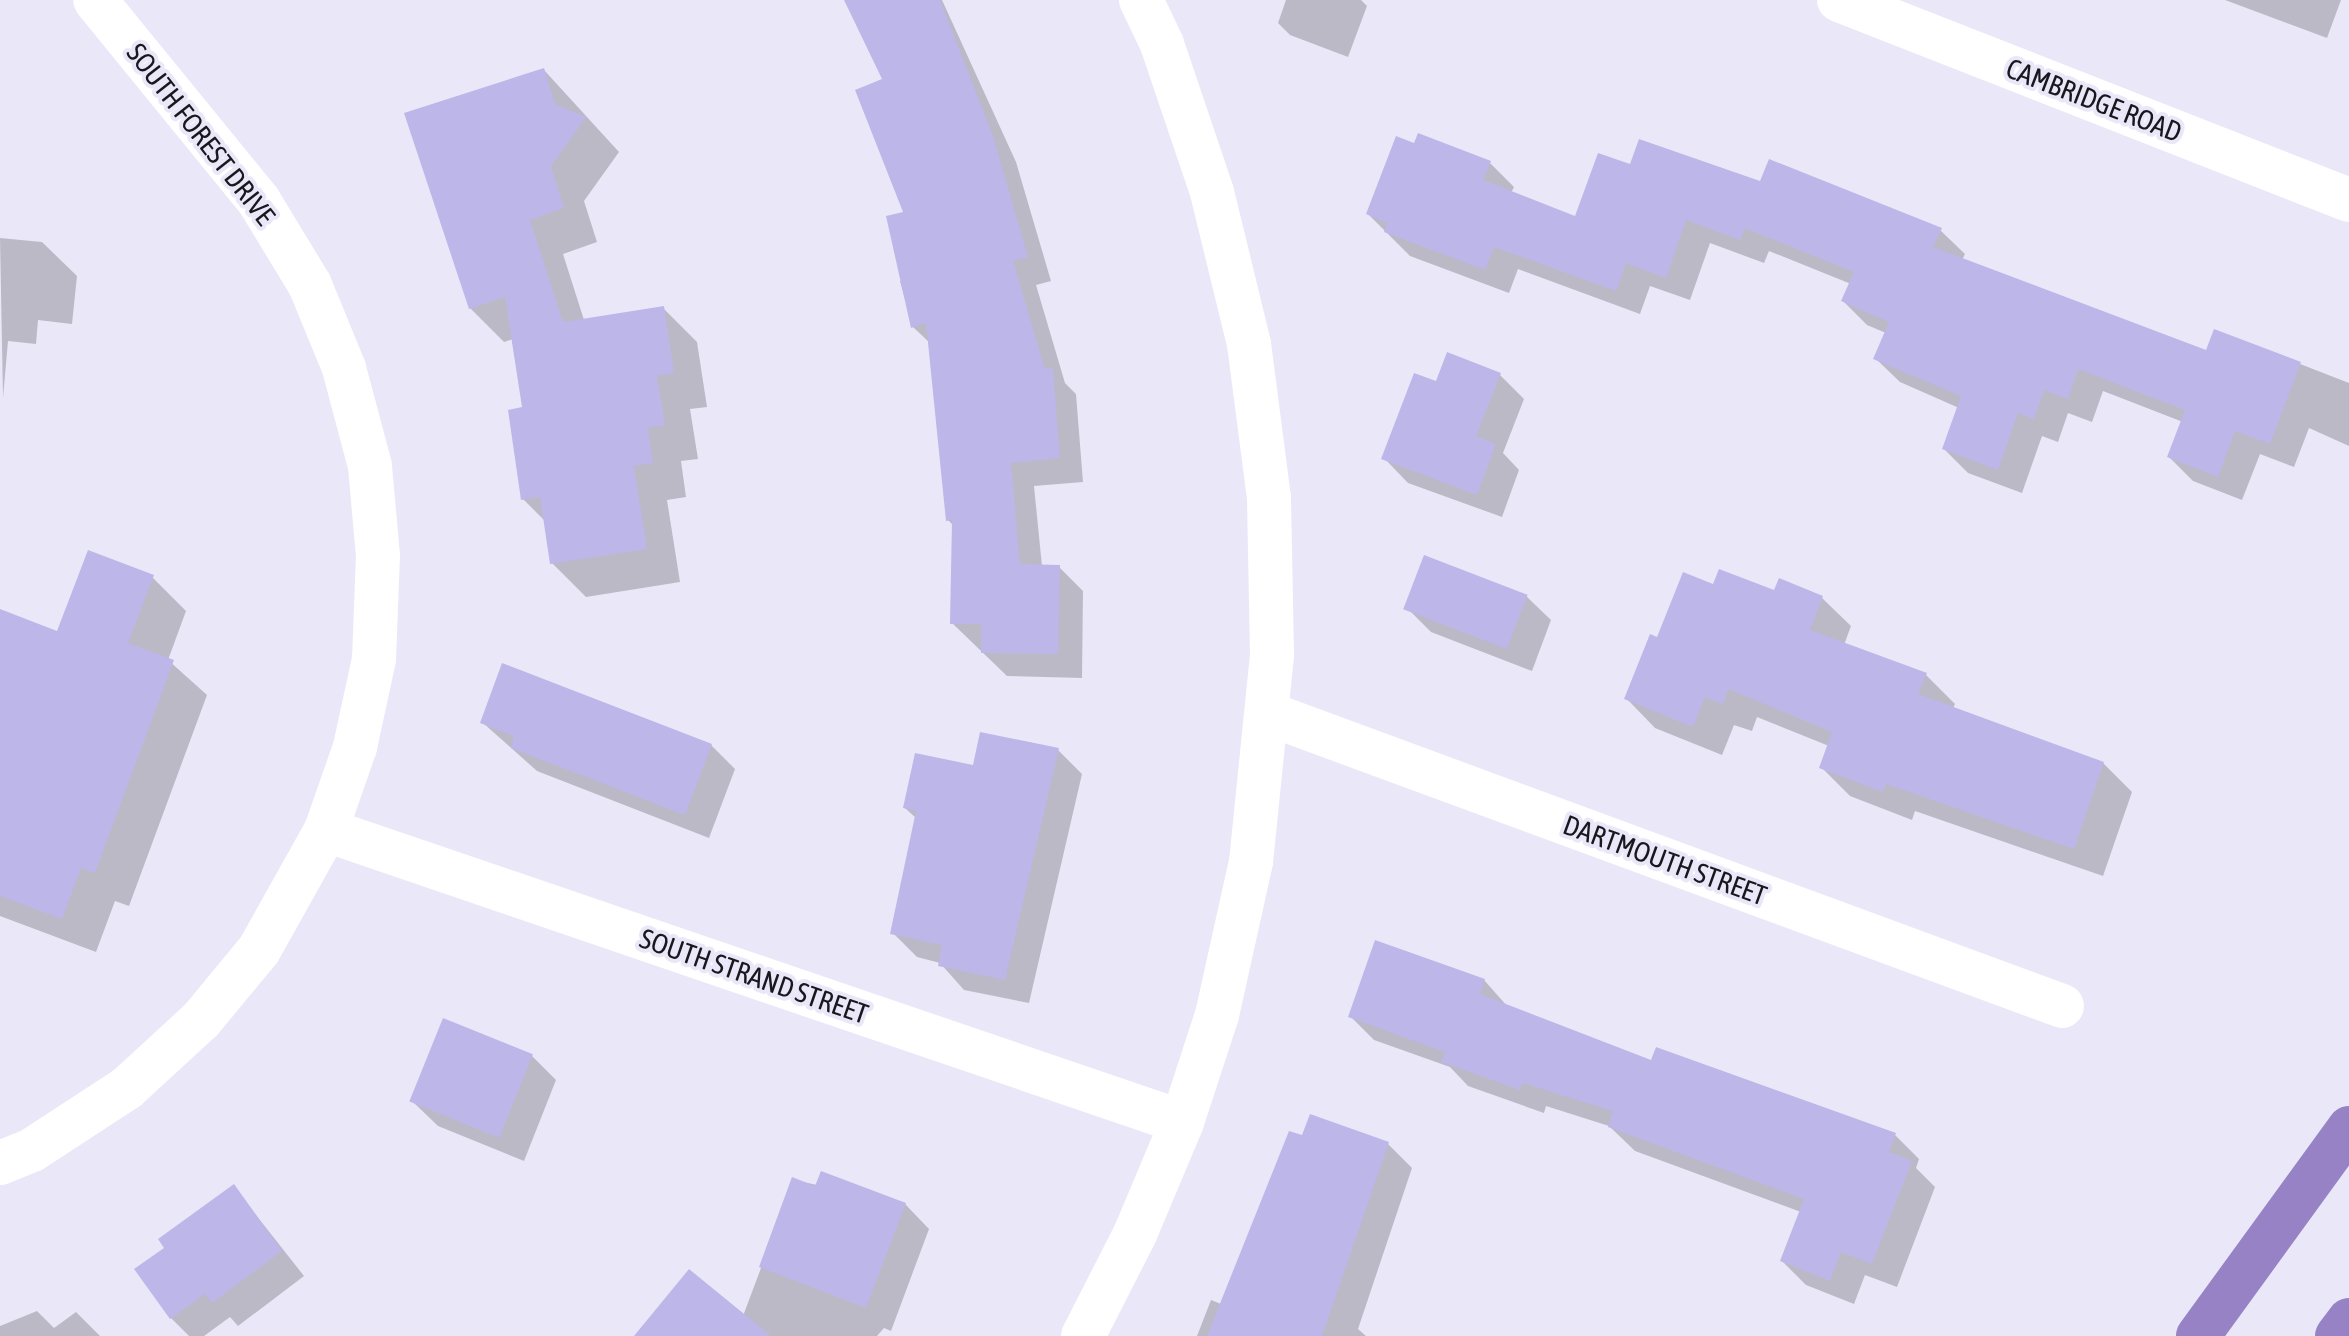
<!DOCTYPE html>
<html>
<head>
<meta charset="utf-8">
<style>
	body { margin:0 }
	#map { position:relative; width:2349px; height:1336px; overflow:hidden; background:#eae8f8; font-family:"Asap Condensed",sans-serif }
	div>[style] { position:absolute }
	.shadow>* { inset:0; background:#0003 }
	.building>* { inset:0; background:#bdb6e8; transform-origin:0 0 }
	.street>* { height:44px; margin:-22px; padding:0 22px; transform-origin:22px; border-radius:22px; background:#fff }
	.highway>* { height:44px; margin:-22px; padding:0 22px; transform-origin:22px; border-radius:22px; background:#9682c4 }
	span { translate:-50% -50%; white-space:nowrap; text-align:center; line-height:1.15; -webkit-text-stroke:8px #eae8f8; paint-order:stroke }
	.street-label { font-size:28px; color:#18171d }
</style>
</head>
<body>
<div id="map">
	<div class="shadow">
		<div style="clip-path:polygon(846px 0,942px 0,1016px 162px,1051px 281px,1036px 285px,1065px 383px,1076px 394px,1083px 482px,1034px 486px,1042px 566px,1059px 567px,1083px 591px,1082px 678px,1007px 676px,952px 623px,954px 526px,948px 520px,931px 344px,913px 327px,900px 281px,907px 280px,905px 213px,885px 80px)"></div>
		<div style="clip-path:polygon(1286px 0,1361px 0,1367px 6px,1348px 57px,1290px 35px,1278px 23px)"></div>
		<div style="clip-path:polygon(2225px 0,2341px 0,2327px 38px)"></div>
		<div style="clip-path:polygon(544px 70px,619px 152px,584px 201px,597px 242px,563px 254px,584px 320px,663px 308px,697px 342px,707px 407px,690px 409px,698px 459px,681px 461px,686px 497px,667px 500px,680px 582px,586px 597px,552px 563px,545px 521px,523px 499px,524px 409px,513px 339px,504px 342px,470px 308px)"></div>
		<div style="clip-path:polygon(1490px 163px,1514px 187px,1511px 193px,1576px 218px,1631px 167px,1761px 183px,1940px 230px,1965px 254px,1962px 260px,2207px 353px,2215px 331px,2349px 383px,2349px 446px,2309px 428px,2294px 467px,2260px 454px,2242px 500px,2193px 481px,2169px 457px,2183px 422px,2103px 391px,2092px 422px,2068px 413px,2058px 442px,2042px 436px,2022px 493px,1968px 473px,1944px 449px,1959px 408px,1900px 382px,1875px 358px,1886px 333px,1867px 325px,1843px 301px,1851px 284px,1769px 251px,1764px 263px,1710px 243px,1690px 300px,1650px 286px,1640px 314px,1518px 269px,1509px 293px,1410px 256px,1368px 214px)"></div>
		<div style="clip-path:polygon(0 238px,42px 242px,77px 276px,72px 324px,38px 320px,36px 344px,8px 341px,3px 398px)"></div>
		<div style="clip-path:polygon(1500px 375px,1524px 399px,1503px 453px,1519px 470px,1502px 517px,1408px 483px,1384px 458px,1437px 383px)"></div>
		<div style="clip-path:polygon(152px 577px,186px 611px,168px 660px,207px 695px,129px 906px,115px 901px,96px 952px,0 916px,0 611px,58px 633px)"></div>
		<div style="clip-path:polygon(1714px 586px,1822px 598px,1851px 626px,1844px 645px,1926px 675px,1955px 704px,1953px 708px,2103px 763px,2132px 792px,2103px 876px,1915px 811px,1912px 820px,1850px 796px,1821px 767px,1829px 746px,1757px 717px,1752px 731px,1734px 725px,1722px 755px,1655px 728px,1627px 699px,1658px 640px)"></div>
		<div style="clip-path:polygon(1526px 596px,1551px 620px,1532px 671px,1431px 632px,1407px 608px)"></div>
		<div style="clip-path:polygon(482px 722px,711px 745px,735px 769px,709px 838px,537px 771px)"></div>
		<div style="clip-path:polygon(1058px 750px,1082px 774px,1029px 1003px,964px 990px,940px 963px,917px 957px,893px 933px,917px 819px,905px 808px,974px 768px)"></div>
		<div style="clip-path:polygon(1484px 980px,1508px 1007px,1652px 1063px,1895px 1135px,1919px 1159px,1916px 1168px,1935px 1187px,1897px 1287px,1865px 1275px,1854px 1304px,1806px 1285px,1782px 1261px,1801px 1212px,1635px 1151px,1609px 1126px,1546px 1106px,1544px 1113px,1468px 1086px,1450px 1067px,1374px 1040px,1350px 1016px)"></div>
		<div style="clip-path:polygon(532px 1056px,556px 1080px,524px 1161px,438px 1126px,413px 1102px)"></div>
		<div style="clip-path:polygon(1304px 1138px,1388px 1144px,1412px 1168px,1358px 1329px,1366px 1336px,1197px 1336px,1211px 1300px,1221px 1304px)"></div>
		<div style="clip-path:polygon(794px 1180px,905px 1204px,929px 1229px,891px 1331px,884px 1328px,877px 1336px,636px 1336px,743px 1316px)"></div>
		<div style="clip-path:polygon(234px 1187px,304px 1276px,238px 1326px,230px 1317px,204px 1336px,189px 1336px,171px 1318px,167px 1248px)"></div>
		<div style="clip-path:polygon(37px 1311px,54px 1328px,76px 1312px,100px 1336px,0 1336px,0 1326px)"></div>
	</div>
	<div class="building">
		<div style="clip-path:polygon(844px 0,940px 0,993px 136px,1028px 257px,1013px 261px,1045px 369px,1053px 368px,1060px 458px,1011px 463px,1020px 564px,1060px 565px,1058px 654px,981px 653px,981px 624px,950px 624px,952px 520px,946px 521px,926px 323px,911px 328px,886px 216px,903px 212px,855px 90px,882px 79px)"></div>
		<div style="clip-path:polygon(544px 68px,555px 104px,586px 117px,551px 166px,564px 208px,530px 220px,563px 322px,664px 306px,674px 373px,657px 376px,665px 425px,648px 428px,653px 463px,634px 466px,647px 549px,550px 564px,540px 497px,521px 500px,508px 410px,522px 407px,505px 297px,469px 309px,404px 113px)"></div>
		<div style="clip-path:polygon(1418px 133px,1491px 161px,1483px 180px,1575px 216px,1598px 153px,1630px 164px,1639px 139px,1760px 181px,1769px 159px,1942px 228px,1933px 247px,2206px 350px,2214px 329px,2301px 362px,2270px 444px,2235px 431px,2218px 477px,2167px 457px,2185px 410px,2078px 369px,2068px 399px,2044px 390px,2034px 419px,2018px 413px,1998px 470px,1942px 449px,1961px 396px,1873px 359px,1889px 322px,1841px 301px,1854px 272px,1745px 228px,1740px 240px,1686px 220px,1666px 278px,1626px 263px,1616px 291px,1494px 247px,1485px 270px,1384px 232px,1387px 223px,1366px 214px,1396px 136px,1414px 143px)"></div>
		<div style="clip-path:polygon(1447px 352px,1501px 373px,1476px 436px,1496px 444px,1477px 495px,1381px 459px,1414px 373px,1436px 381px)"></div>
		<div style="clip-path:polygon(88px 550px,154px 575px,128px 643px,174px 660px,95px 873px,81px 868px,62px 919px,0 896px,0 609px,57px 631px)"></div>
		<div style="left:1424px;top:555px;width:111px;height:58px;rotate:21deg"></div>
		<div style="clip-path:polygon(1719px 569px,1774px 590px,1779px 578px,1823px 596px,1810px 630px,1927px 673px,1918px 694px,2104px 762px,2074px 849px,1886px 784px,1883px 792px,1819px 768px,1832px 732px,1728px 689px,1723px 704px,1705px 697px,1693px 727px,1624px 699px,1650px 634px,1657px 637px,1683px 572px,1713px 584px)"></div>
		<div style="clip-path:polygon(502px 663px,712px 744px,685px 815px,511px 748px,514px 736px,480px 723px)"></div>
		<div style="clip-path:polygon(980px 732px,1059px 748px,1005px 980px,938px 966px,942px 945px,890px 934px,916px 811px,903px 808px,915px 753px,973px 765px)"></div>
		<div style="clip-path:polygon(1375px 940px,1485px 979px,1480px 994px,1651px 1060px,1656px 1047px,1896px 1133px,1889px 1152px,1912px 1161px,1872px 1264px,1841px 1252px,1830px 1281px,1780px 1261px,1804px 1199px,1608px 1127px,1613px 1111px,1522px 1083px,1520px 1090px,1441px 1062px,1445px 1052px,1348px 1017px)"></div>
		<div style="left:443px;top:1018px;width:97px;height:90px;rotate:22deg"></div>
		<div style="clip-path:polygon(1310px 1114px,1389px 1142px,1322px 1336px,1207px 1336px,1289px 1131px,1302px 1135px)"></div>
		<div style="clip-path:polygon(821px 1171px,906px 1203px,866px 1308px,759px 1267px,792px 1177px,815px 1186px)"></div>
		<div style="clip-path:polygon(234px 1184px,282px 1251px,212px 1303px,205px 1294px,170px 1319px,134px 1269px,164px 1248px,158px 1239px)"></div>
		<div style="clip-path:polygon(689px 1269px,771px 1336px,634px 1336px)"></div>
	</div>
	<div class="street">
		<div style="left:1839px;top:0;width:548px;rotate:21.41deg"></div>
		<div style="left:1269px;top:714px;width:845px;rotate:20.21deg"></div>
		<div style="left:326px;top:830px;width:904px;rotate:18.84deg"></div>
		<div style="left:0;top:1163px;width:35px;rotate:-22deg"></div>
		<div style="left:32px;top:1150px;width:113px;rotate:-33.1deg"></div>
		<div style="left:127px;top:1088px;width:100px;rotate:-42.6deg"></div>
		<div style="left:201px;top:1020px;width:91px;rotate:-50.4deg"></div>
		<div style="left:259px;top:950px;width:137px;rotate:-60.8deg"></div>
		<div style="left:326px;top:830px;width:88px;rotate:-70.7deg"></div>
		<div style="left:355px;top:747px;width:90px;rotate:-77.8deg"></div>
		<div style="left:374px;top:659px;width:103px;rotate:-87.8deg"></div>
		<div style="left:378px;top:556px;width:90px;rotate:-95.1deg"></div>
		<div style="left:370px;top:466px;width:101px;rotate:-104.9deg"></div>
		<div style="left:344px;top:368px;width:90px;rotate:-112.3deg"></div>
		<div style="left:310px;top:285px;width:98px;rotate:-121.3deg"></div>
		<div style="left:259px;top:201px;width:259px;rotate:-129.2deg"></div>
		<div style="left:1083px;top:1336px;width:114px;rotate:-63deg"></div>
		<div style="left:1135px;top:1234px;width:121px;rotate:-67.2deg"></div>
		<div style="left:1182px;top:1122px;width:113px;rotate:-71.9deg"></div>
		<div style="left:1217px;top:1015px;width:157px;rotate:-77.5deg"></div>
		<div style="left:1251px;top:862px;width:208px;rotate:-84.2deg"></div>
		<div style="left:1272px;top:655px;width:157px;rotate:-91.1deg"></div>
		<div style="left:1269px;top:498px;width:155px;rotate:-97.4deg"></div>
		<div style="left:1249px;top:344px;width:156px;rotate:-103.7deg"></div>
		<div style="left:1212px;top:192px;width:156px;rotate:-108.7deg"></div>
		<div style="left:1162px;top:44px;width:49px;rotate:-115.5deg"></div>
	</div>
	<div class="highway">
		<div style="left:2198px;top:1336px;width:257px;rotate:-54deg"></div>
		<div style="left:2337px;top:1336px;width:20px;rotate:-53deg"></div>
	</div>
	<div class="street-label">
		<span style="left:2094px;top:100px;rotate:21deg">CAMBRIDGE ROAD</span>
		<span style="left:201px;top:134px;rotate:52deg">SOUTH FOREST DRIVE</span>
		<span style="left:1665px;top:860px;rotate:20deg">DARTMOUTH STREET</span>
		<span style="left:754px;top:976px;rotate:19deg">SOUTH STRAND STREET</span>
	</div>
</div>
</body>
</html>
